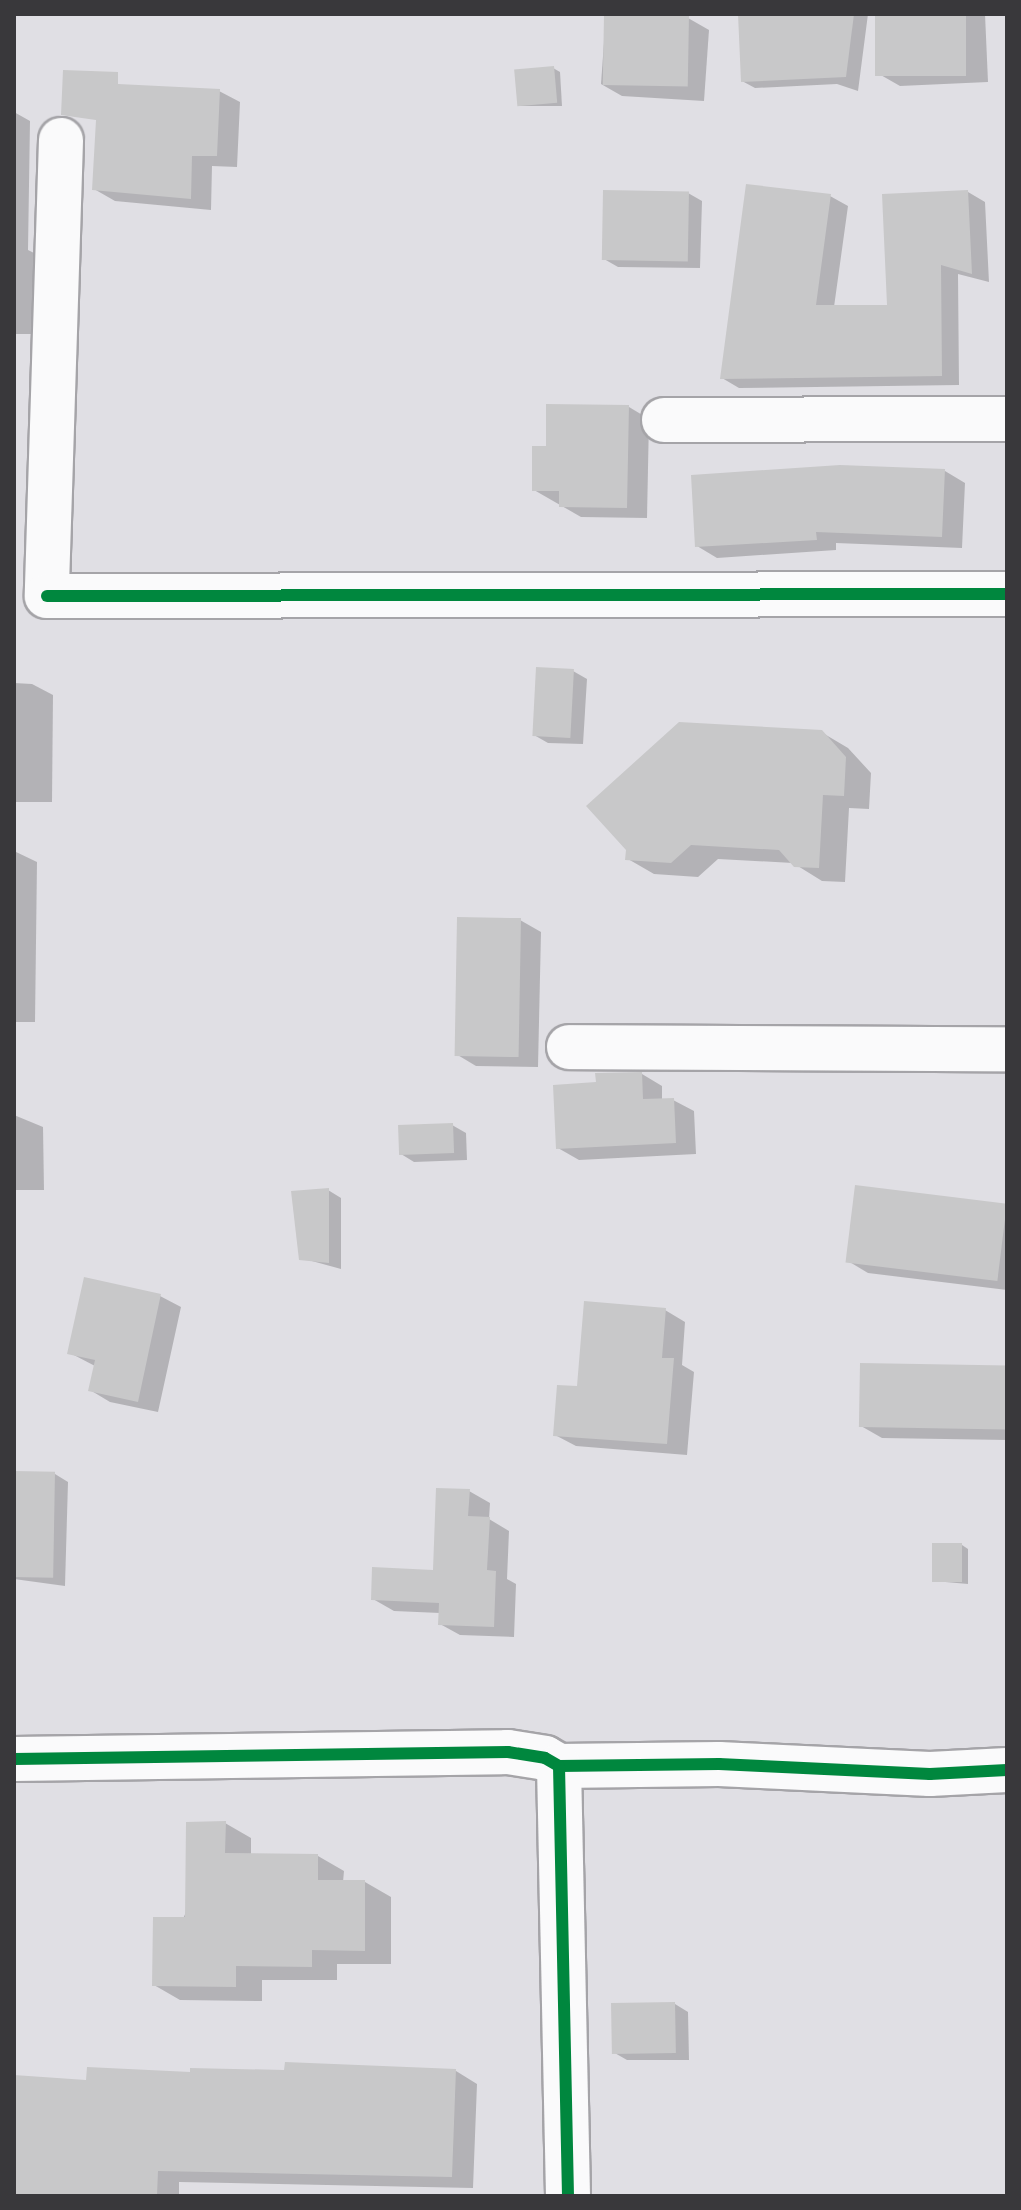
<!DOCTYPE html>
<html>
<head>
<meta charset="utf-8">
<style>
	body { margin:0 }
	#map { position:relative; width:1021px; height:2210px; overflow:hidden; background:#e0dfe4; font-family:Commissioner,sans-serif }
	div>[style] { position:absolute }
	.shadow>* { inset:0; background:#0003 }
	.building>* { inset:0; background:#c8c8c9; transform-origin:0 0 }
	.roads { filter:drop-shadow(2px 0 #a5a4a8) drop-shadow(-2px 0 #a5a4a8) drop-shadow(0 2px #a5a4a8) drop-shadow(0 -2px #a5a4a8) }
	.minor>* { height:44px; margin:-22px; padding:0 22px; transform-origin:22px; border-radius:22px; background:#fafafb }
	.cycleway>* { height:12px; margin:-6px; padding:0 6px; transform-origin:6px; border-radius:6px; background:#00873e }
	span { translate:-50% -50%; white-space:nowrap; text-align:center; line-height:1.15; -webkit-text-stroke:8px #dfdde6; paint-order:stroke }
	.frame { position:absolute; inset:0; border:16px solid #39383b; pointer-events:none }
</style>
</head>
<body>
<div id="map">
	<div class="shadow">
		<div style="clip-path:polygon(606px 14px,688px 18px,709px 30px,704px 101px,622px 96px,601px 84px)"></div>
		<div style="clip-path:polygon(740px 14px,868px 14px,858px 91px,837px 84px,755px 88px,742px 81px)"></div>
		<div style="clip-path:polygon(877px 14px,985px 14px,988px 82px,900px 86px,879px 74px)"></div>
		<div style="clip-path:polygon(553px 68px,560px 72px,562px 106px,519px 106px)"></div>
		<div style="clip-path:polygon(219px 91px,240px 102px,237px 167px,212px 166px,211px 210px,115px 201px,94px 189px)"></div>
		<div style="clip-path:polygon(14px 112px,30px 121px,28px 250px,36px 254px,35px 334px,14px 334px)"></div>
		<div style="clip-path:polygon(968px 192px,985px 202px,989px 282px,958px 274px,959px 385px,739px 388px,722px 378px,830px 196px,848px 206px,834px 307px,889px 307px)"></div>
		<div style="clip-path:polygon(688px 193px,702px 201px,700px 268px,618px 267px,604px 259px)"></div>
		<div style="clip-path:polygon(629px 407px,649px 419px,647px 518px,581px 517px,534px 490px,548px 448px)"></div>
		<div style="clip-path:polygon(945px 471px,965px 483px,962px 548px,836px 543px,836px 550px,717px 558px,697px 546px)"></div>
		<div style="clip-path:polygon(573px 671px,587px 679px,583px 744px,548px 743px,534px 735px)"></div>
		<div style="clip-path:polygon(14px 683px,32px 684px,53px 695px,52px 802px,14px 802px)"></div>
		<div style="clip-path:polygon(821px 732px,848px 748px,871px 773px,869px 809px,849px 808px,845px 882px,822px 881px,793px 863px,718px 859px,698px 877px,654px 874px,628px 859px)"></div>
		<div style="clip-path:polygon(14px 851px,37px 862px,35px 1022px,14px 1022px)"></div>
		<div style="clip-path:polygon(520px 920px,541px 932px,538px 1067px,476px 1066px,456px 1054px)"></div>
		<div style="clip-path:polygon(642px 1074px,662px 1086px,662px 1100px,673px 1100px,694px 1111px,696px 1154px,579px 1160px,558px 1148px,598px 1084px)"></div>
		<div style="clip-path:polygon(14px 1115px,43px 1127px,44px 1190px,14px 1190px)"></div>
		<div style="clip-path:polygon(452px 1125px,466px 1133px,467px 1160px,414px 1162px,401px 1154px)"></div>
		<div style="clip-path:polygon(857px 1187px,1007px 1207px,1007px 1290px,868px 1273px,848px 1261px)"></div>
		<div style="clip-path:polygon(328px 1190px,341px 1198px,341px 1269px,301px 1258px)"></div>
		<div style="clip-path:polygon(160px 1296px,181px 1307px,158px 1412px,110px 1402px,90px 1390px,95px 1366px,70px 1353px)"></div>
		<div style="clip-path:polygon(665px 1310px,685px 1322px,682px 1365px,694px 1372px,687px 1455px,576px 1446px,555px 1435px,579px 1388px)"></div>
		<div style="clip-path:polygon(1006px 1367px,1007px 1440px,882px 1438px,861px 1426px)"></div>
		<div style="clip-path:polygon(14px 1473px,55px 1474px,68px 1482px,65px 1586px,14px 1579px)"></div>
		<div style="clip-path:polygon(469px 1491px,490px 1503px,489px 1519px,509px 1531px,507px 1579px,516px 1584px,514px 1637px,460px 1635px,440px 1624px,440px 1613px,394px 1611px,373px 1599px,434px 1572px)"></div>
		<div style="clip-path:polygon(962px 1545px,968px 1549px,968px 1584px,934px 1581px)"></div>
		<div style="clip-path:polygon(225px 1823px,251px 1838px,251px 1855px,318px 1856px,344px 1871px,343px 1882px,365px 1882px,391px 1897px,391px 1964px,337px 1964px,337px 1980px,262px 1980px,262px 2001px,180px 2000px,154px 1985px)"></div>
		<div style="clip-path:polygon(675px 2004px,688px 2012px,689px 2060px,627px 2060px,613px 2052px)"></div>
		<div style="clip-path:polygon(456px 2071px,477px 2084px,473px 2188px,179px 2182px,179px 2196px,14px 2196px,14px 2077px,88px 2082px,192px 2074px)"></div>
	</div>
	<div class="building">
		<div style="left:604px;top:14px;width:85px;height:71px;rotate:1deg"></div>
		<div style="clip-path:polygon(738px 14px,854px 14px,846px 77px,741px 82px)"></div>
		<div style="left:875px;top:14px;width:91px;height:62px"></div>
		<div style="left:554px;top:66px;width:37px;height:40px;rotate:85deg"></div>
		<div style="clip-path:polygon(63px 70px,118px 72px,118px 84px,220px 89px,217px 156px,192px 156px,191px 199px,92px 190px,96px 120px,61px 115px)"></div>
		<div style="clip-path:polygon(746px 184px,831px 194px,816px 305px,887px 305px,882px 194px,968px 190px,972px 274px,941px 265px,942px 376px,720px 379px)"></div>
		<div style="left:603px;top:190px;width:86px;height:70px;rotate:1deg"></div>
		<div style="clip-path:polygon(546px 404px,629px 405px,627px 508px,559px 507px,559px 491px,532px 491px,532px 446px,546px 446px)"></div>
		<div style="clip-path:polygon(840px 465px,945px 469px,942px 537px,816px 532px,817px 540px,695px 547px,691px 475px)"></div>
		<div style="left:536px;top:667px;width:38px;height:69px;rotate:3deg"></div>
		<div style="clip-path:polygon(679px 722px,822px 730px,846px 757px,844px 796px,823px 795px,819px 868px,794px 867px,779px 850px,691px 845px,671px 863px,625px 860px,626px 850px,586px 806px)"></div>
		<div style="left:457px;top:917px;width:64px;height:139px;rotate:1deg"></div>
		<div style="clip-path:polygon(642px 1072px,643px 1099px,674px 1098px,676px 1143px,556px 1149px,553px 1085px,596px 1082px,595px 1073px)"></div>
		<div style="left:453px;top:1123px;width:30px;height:55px;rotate:88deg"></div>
		<div style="left:855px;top:1185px;width:153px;height:78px;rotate:7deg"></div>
		<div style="clip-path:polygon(329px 1188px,329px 1263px,299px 1260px,291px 1191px)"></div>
		<div style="clip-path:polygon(84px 1277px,161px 1294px,138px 1402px,88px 1391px,95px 1360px,67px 1354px)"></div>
		<div style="clip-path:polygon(584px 1301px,666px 1308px,662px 1358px,674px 1358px,667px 1444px,553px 1436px,557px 1385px,577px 1386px)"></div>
		<div style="left:860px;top:1363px;width:147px;height:64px;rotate:1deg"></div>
		<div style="left:14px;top:1471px;width:41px;height:106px;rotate:1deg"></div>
		<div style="clip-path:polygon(436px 1488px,470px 1489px,468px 1516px,490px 1517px,487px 1570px,496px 1571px,494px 1627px,438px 1625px,439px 1603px,371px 1600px,372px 1567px,433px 1570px)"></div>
		<div style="left:932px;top:1543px;width:30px;height:39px"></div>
		<div style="clip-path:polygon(226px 1821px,225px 1853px,318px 1854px,318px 1880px,365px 1880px,365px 1951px,312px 1950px,312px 1967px,236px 1966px,236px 1987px,152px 1986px,153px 1917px,185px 1917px,186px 1822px)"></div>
		<div style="left:675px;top:2002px;width:51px;height:64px;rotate:89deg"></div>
		<div style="clip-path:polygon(285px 2062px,456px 2069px,452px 2177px,158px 2171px,157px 2196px,14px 2196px,14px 2075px,86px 2080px,87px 2067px,190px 2072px,190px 2068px,284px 2070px)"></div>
	</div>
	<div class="roads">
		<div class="minor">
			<div style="left:61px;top:140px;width:456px;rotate:91.8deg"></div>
			<div style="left:47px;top:596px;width:960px;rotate:-0.12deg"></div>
			<div style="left:664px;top:420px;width:343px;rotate:-0.2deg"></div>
			<div style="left:569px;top:1047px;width:438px;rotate:0.3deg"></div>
			<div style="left:14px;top:1759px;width:494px;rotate:-0.8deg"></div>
			<div style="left:508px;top:1752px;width:37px;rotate:9deg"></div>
			<div style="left:545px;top:1758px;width:16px;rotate:30deg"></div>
			<div style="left:559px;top:1766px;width:160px;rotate:-0.7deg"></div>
			<div style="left:719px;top:1764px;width:211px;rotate:2.7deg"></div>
			<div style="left:930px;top:1774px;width:77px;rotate:-3deg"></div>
			<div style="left:559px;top:1766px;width:430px;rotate:88.8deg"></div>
		</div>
	</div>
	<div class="cycleway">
		<div style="left:47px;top:596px;width:960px;rotate:-0.12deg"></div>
		<div style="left:14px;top:1759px;width:494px;rotate:-0.8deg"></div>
		<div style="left:508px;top:1752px;width:37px;rotate:9deg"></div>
		<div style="left:545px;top:1758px;width:16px;rotate:30deg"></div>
		<div style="left:559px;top:1766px;width:160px;rotate:-0.7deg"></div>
		<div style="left:719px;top:1764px;width:211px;rotate:2.7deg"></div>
		<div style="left:930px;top:1774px;width:77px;rotate:-3deg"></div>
		<div style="left:559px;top:1766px;width:430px;rotate:88.8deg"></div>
	</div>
	<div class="frame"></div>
</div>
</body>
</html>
